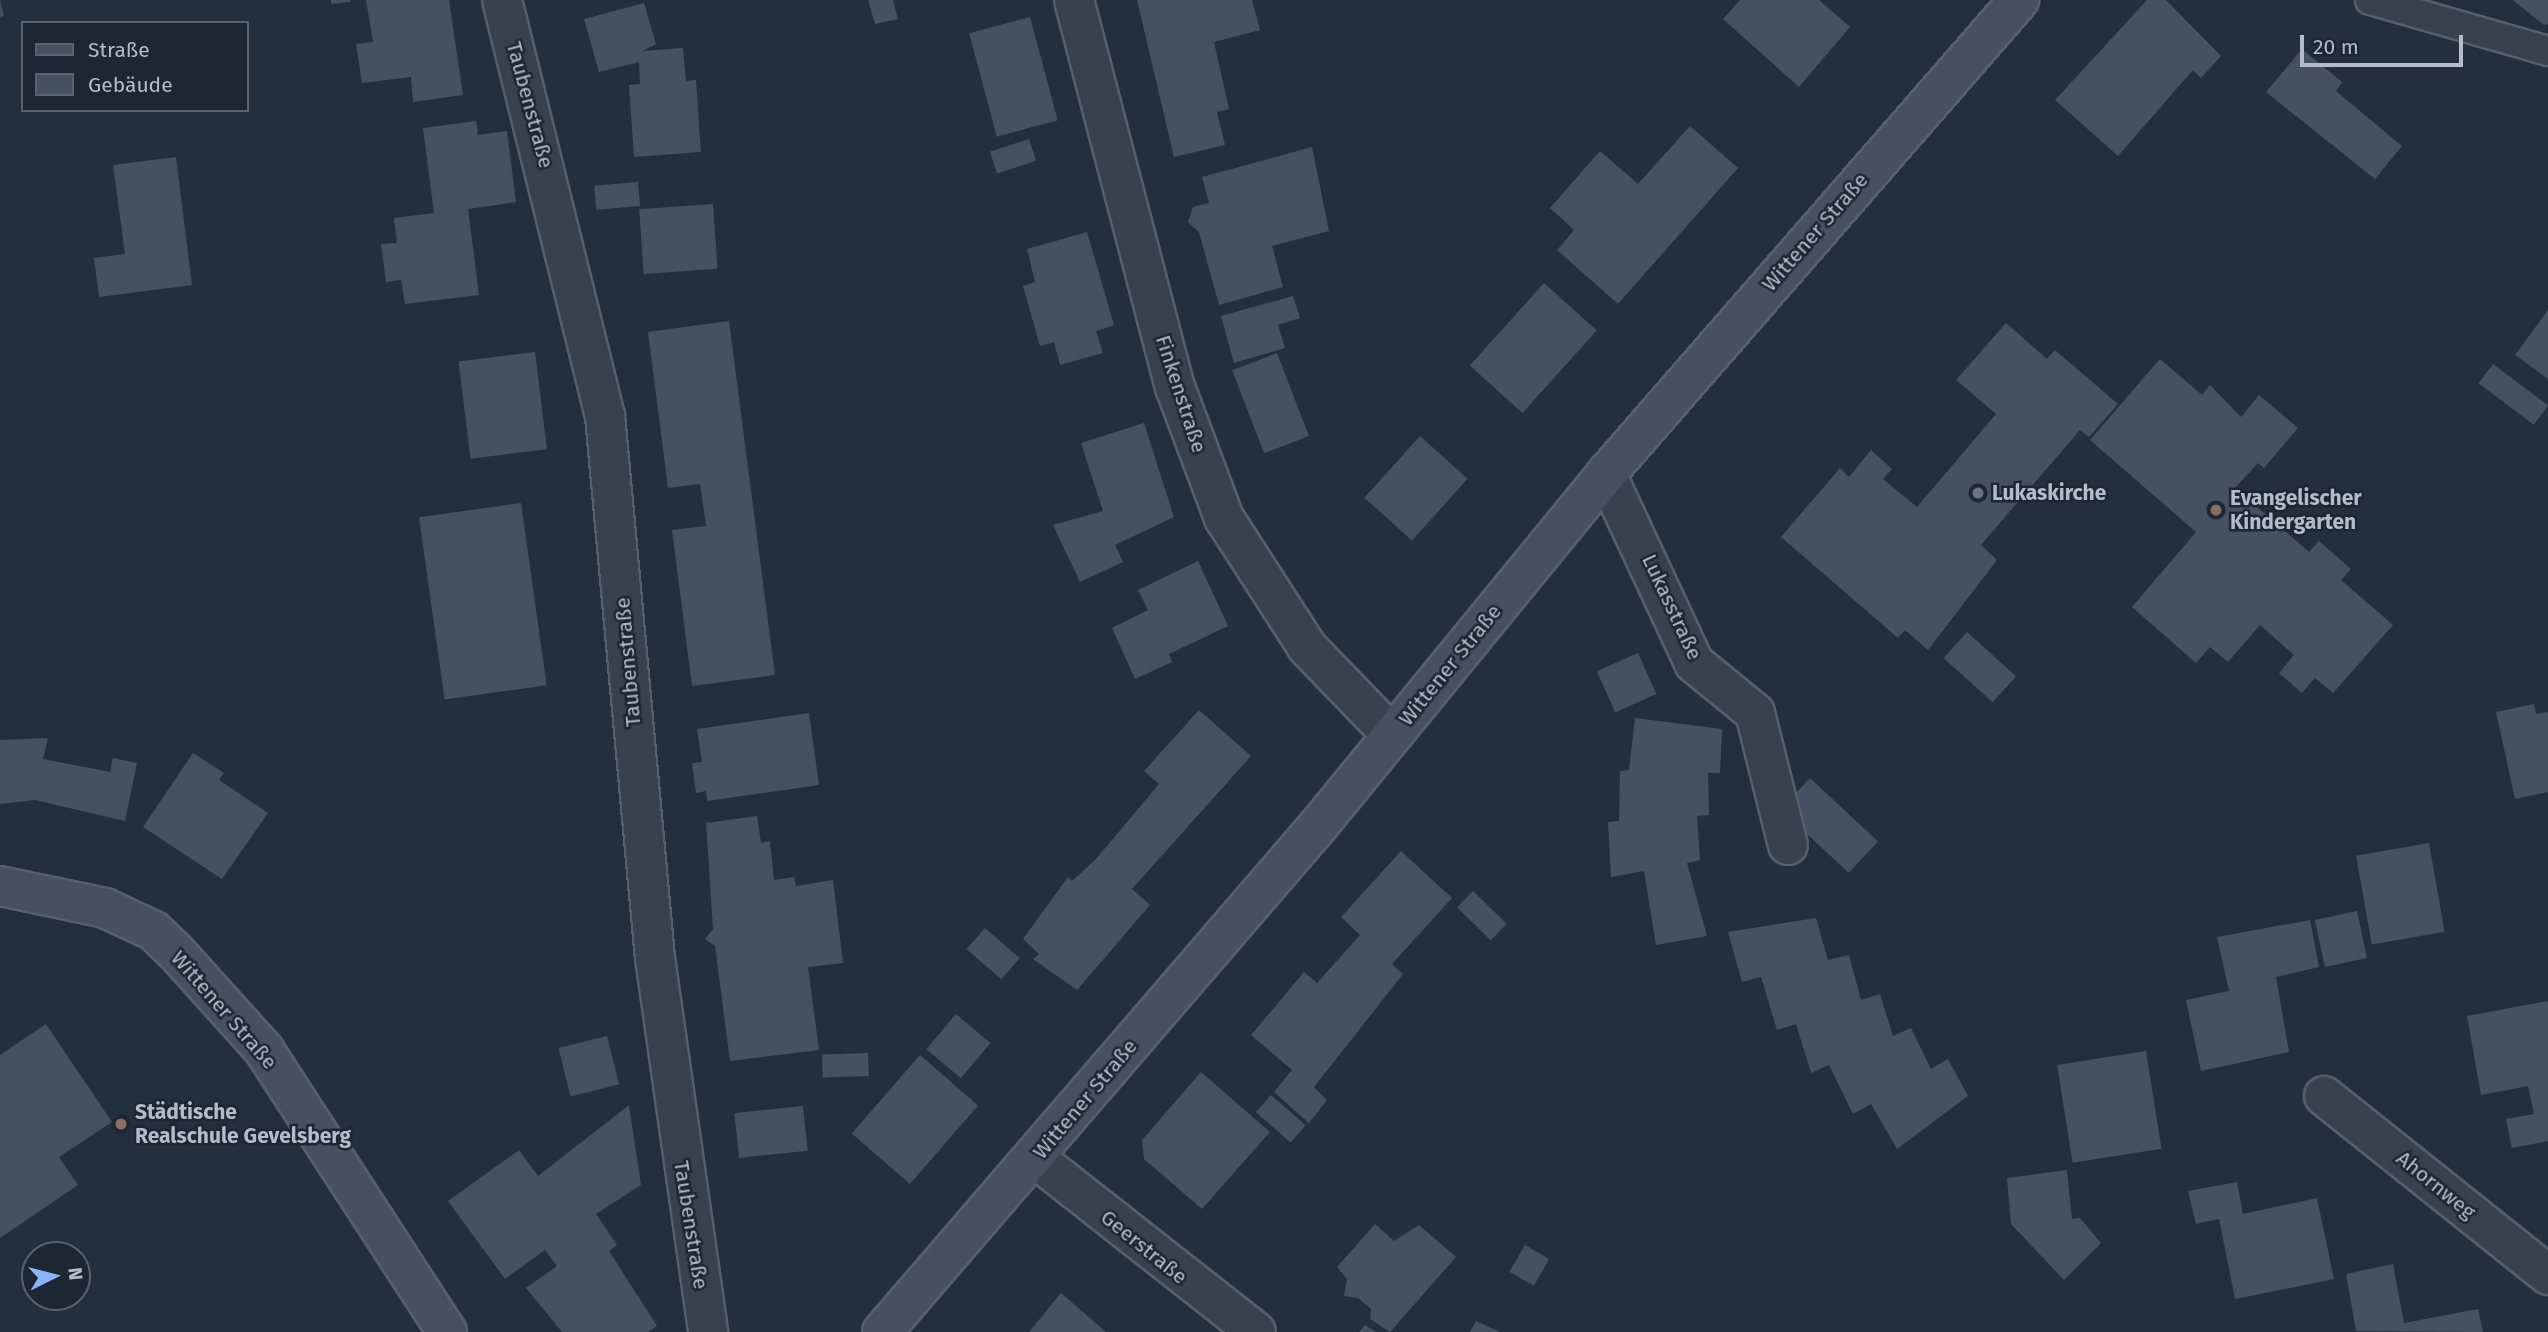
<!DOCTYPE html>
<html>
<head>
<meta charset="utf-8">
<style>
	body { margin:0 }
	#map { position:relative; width:2548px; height:1332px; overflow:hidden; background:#242f3e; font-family:"Fira Sans",sans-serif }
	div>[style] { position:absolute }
	.building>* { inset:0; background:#455162; transform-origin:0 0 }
	.roads { filter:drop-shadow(2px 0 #565f6c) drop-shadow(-2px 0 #565f6c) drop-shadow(0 2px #565f6c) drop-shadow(0 -2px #565f6c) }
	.lane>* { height:28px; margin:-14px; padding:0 14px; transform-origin:14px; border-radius:14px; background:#38414e }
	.street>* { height:38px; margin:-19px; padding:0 19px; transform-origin:19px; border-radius:19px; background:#38414e }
	.secondary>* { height:38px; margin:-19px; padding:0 19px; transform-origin:19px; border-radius:19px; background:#465061 }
	.dots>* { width:19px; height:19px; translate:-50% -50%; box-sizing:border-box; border:4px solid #1d2633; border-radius:50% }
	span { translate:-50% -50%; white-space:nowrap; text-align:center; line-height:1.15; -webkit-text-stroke:5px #1d2633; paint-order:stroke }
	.street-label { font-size:21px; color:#b4bcc9 }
	.poi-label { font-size:21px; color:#b4bcc9; font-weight:700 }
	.left { translate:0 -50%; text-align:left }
	.legend { position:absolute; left:21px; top:21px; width:228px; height:91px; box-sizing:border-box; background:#1d2633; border:2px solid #59626f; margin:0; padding:9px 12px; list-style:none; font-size:21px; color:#b4bcc9 }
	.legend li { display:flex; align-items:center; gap:14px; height:35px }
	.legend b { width:35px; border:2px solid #59626f }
	.north { position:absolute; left:21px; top:1241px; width:70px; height:70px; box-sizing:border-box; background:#1d2633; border:2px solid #59626f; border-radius:50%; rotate:84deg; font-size:19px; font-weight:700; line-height:28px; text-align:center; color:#b4bcc9 }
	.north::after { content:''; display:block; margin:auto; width:24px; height:32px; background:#8ab4f8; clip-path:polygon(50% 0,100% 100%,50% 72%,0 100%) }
	.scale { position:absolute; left:2300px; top:35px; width:163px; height:32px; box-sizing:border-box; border:4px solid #b4bcc9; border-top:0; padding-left:9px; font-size:21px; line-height:24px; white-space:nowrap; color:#b4bcc9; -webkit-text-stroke:5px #1d2633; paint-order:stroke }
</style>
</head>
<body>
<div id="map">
	<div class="building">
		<div style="clip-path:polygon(0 0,4px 16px,0 17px)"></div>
		<div style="clip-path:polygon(331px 0,350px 0,350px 2px,331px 4px)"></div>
		<div style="clip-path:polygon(366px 0,449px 0,463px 95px,413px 102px,411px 77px,362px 83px,356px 44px,373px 42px)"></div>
		<div style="clip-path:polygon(868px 0,893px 0,898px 19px,875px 24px)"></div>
		<div style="clip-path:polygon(1137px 0,1252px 0,1260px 30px,1214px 42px,1229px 109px,1217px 112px,1225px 145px,1174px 157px)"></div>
		<div style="clip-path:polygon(1740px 0,1819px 0,1850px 27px,1799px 87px,1723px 19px)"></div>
		<div style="clip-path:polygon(2147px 0,2166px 0,2221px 56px,2201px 78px,2193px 70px,2118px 156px,2055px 100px)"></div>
		<div style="clip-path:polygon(2513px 0,2548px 0,2548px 24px,2544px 25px)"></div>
		<div style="clip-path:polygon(644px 3px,656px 44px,642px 51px,683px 48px,686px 81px,696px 80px,701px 152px,634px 157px,629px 85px,640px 84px,639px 62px,599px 72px,584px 19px)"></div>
		<div style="left:1030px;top:17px;width:107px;height:63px;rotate:75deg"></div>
		<div style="clip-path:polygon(2302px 49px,2342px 82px,2336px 91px,2402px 146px,2375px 179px,2266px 92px)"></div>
		<div style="clip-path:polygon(476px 121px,478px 135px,507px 131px,516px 202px,468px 209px,479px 295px,405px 304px,401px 280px,386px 282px,381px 244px,397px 243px,394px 218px,434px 213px,423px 128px)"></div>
		<div style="clip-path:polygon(1690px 126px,1738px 168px,1618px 304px,1557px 250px,1574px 230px,1550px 208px,1600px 151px,1638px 184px)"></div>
		<div style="left:1029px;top:139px;width:23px;height:41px;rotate:72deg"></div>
		<div style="clip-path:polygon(1312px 147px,1329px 231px,1272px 246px,1283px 287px,1219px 305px,1199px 232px,1188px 222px,1193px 207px,1209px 203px,1202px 177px)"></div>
		<div style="clip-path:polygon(176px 157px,192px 285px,99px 297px,94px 258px,125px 254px,113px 165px)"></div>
		<div style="left:638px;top:182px;width:24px;height:44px;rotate:85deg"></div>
		<div style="left:713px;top:204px;width:65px;height:74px;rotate:86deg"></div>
		<div style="clip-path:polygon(1087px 232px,1114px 325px,1096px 331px,1103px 353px,1060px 365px,1054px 342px,1040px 346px,1023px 286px,1035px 282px,1027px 249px)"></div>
		<div style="left:1544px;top:283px;width:71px;height:111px;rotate:42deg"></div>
		<div style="clip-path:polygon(1293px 296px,1300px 318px,1278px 325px,1285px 348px,1234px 363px,1221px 316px)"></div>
		<div style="clip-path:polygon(2548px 310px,2548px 379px,2515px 355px)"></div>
		<div style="clip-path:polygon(729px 321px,775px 675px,692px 686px,672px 530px,706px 526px,703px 504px,700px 484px,668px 488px,648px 332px)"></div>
		<div style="clip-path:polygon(2006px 323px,2047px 359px,2055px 350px,2118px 404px,2089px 437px,2080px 430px,1981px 545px,1997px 560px,1928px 650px,1905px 630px,1898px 638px,1781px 537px,1840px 468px,1849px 477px,1871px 450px,1892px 469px,1883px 479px,1917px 507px,1996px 414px,1956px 380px)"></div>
		<div style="left:535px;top:352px;width:98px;height:77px;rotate:83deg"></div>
		<div style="left:1277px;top:353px;width:89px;height:48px;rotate:69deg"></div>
		<div style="clip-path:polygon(2160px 359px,2202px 395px,2210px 385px,2241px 417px,2259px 395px,2298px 428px,2264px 468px,2258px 463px,2235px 488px,2309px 552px,2319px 541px,2351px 569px,2341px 580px,2393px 625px,2333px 693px,2315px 678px,2302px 693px,2279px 673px,2294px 655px,2260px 625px,2228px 662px,2210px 647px,2196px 663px,2132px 607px,2196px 532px,2090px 440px)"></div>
		<div style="left:2493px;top:364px;width:69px;height:24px;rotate:37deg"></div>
		<div style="clip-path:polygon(1144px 423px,1174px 517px,1115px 545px,1123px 562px,1080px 582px,1053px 525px,1103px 511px,1081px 443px)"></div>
		<div style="left:1420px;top:436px;width:64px;height:83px;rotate:42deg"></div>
		<div style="left:521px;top:503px;width:184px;height:103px;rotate:82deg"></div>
		<div style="clip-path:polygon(1198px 561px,1228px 626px,1169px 654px,1172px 662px,1135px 679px,1112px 628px,1148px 610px,1138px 590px)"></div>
		<div style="left:1967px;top:632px;width:66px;height:35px;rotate:42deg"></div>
		<div style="left:1638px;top:653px;width:45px;height:45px;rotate:66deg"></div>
		<div style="clip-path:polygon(2534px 704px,2536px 714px,2548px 712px,2548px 792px,2515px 799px,2496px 712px)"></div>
		<div style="clip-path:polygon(1199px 710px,1251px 756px,1132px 889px,1150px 905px,1077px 990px,1033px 959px,1039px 954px,1023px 939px,1068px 877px,1072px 881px,1096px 859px,1159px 784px,1144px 771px)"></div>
		<div style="clip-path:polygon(809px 713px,819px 785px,707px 801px,706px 791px,696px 793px,692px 763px,702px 762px,697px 729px)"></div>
		<div style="clip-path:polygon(1635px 718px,1722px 729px,1720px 773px,1708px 773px,1709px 815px,1697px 816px,1700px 860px,1687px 863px,1707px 936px,1656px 945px,1644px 871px,1611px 877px,1608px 822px,1619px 821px,1620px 771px,1629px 770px)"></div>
		<div style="clip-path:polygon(48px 738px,43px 759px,110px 772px,113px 758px,137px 763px,125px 821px,35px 800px,0 804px,0 740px)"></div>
		<div style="clip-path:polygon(193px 753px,224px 773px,219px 780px,268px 813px,222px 879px,143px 827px)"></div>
		<div style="left:1810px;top:778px;width:93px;height:43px;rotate:43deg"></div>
		<div style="clip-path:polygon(757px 816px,761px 843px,770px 841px,774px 880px,794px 877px,796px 886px,833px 880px,843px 963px,808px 967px,819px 1050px,730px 1061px,715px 946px,705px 939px,713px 929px,706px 823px)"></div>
		<div style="left:2429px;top:843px;width:90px;height:74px;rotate:80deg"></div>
		<div style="clip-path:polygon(1401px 851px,1452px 898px,1392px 964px,1403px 974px,1314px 1087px,1327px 1100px,1309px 1123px,1274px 1092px,1292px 1070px,1251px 1035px,1304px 972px,1317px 983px,1360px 935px,1341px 917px)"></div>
		<div style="left:1473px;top:891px;width:47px;height:23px;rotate:44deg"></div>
		<div style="left:2357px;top:911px;width:48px;height:43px;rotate:78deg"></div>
		<div style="clip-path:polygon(1816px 918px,1828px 960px,1849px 955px,1861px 1000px,1880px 994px,1893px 1036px,1911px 1028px,1931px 1069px,1948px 1059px,1968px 1096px,1897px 1149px,1871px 1104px,1853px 1114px,1829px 1065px,1811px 1073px,1796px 1024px,1777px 1030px,1761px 977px,1742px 982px,1728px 932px)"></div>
		<div style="clip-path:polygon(2310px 920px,2319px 967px,2276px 977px,2289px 1052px,2201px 1071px,2186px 1000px,2229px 991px,2217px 937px)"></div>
		<div style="left:985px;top:928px;width:46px;height:28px;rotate:41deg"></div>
		<div style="clip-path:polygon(2548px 1001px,2548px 1141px,2512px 1148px,2506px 1119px,2534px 1114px,2528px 1086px,2481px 1095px,2467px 1016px)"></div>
		<div style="left:956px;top:1014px;width:45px;height:46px;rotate:40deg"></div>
		<div style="clip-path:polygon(46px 1024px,112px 1122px,59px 1157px,78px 1185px,0 1238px,0 1055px)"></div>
		<div style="left:607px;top:1036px;width:50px;height:50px;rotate:76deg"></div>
		<div style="left:2146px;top:1051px;width:99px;height:90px;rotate:81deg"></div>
		<div style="left:868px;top:1053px;width:23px;height:46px;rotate:88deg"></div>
		<div style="left:920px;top:1055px;width:77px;height:104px;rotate:41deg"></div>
		<div style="clip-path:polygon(1201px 1072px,1270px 1132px,1202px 1209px,1144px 1159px,1142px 1140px)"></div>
		<div style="left:1271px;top:1095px;width:46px;height:23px;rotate:41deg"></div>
		<div style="clip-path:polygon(629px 1105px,641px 1185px,596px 1214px,617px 1245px,609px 1251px,657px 1326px,648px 1332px,562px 1332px,526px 1288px,557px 1266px,545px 1250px,505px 1279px,448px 1201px,519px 1150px,538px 1176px)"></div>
		<div style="left:803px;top:1106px;width:45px;height:69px;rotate:84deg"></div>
		<div style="clip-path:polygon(2067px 1170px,2072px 1219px,2080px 1218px,2101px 1243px,2064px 1280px,2011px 1224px,2007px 1178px)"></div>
		<div style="clip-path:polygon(2237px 1182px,2243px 1214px,2317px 1198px,2334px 1279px,2235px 1299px,2219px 1219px,2196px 1224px,2188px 1191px)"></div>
		<div style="clip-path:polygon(1375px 1224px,1394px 1241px,1419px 1225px,1456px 1257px,1390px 1332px,1370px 1319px,1371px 1309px,1358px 1298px,1344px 1296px,1347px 1279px,1337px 1267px)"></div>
		<div style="left:1525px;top:1245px;width:28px;height:31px;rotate:30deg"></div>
		<div style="clip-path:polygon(2393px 1264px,2404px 1323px,2478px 1309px,2483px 1332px,2356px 1331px,2346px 1274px)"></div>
		<div style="clip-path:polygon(1061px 1293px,1106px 1332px,1029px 1332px)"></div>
		<div style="clip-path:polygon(1476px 1321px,1500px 1332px,1470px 1332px)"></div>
		<div style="clip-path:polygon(1365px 1325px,1376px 1332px,1359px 1332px)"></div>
	</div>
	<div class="roads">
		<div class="lane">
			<div style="left:2370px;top:0;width:185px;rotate:16deg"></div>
		</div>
		<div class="street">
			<div style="left:502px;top:0;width:429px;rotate:76.1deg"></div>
			<div style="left:605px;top:416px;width:544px;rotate:84.73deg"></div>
			<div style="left:655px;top:958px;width:378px;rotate:81.9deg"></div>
			<div style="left:1074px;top:0;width:400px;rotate:75.4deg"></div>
			<div style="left:1175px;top:387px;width:140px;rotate:69.5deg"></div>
			<div style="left:1224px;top:518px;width:153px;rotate:57.2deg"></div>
			<div style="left:1307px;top:647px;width:122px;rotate:46deg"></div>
			<div style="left:1606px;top:474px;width:208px;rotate:65deg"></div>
			<div style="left:1694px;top:663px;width:79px;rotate:39.3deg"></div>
			<div style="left:1755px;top:713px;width:136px;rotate:76deg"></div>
			<div style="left:2324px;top:1096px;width:287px;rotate:38.6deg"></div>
			<div style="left:1035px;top:1158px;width:281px;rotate:38.2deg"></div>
		</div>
		<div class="secondary">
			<div style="left:0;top:886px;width:107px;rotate:11.8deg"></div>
			<div style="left:105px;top:908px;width:54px;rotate:25.1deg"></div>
			<div style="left:154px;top:931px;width:29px;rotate:44deg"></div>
			<div style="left:175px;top:951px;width:133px;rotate:48deg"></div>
			<div style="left:264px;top:1050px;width:336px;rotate:57deg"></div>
			<div style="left:882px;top:1332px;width:668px;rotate:-49.25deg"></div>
			<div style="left:1318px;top:826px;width:455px;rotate:-50.7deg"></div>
			<div style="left:1606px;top:474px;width:629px;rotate:-48.93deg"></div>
		</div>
	</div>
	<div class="dots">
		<div style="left:1978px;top:493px;background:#6b7280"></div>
		<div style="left:2216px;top:510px;background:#8d6e63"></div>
		<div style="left:121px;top:1124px;background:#8d6e63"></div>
	</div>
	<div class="street-label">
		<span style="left:530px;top:105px;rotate:75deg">Taubenstraße</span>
		<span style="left:1815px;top:232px;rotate:-49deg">Wittener Straße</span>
		<span style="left:1181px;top:394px;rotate:72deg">Finkenstraße</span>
		<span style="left:1672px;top:607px;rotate:65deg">Lukasstraße</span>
		<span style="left:628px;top:662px;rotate:-95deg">Taubenstraße</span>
		<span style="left:1450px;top:665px;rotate:-51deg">Wittener Straße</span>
		<span style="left:224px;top:1010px;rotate:49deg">Wittener Straße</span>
		<span style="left:1085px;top:1099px;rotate:-50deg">Wittener Straße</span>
		<span style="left:2436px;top:1185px;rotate:39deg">Ahornweg</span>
		<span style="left:691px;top:1225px;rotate:81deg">Taubenstraße</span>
		<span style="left:1144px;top:1247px;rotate:39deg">Geerstraße</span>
	</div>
	<div class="poi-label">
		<span class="left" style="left:1992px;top:493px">Lukaskirche</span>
		<span class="left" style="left:2230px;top:510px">Evangelischer<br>Kindergarten</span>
		<span class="left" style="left:135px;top:1124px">Städtische<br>Realschule Gevelsberg</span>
	</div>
	<ul class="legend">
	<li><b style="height:9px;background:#465061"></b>Straße</li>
	<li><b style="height:19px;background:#455162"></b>Gebäude</li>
	</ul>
	<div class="north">N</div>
	<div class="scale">20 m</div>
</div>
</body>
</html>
